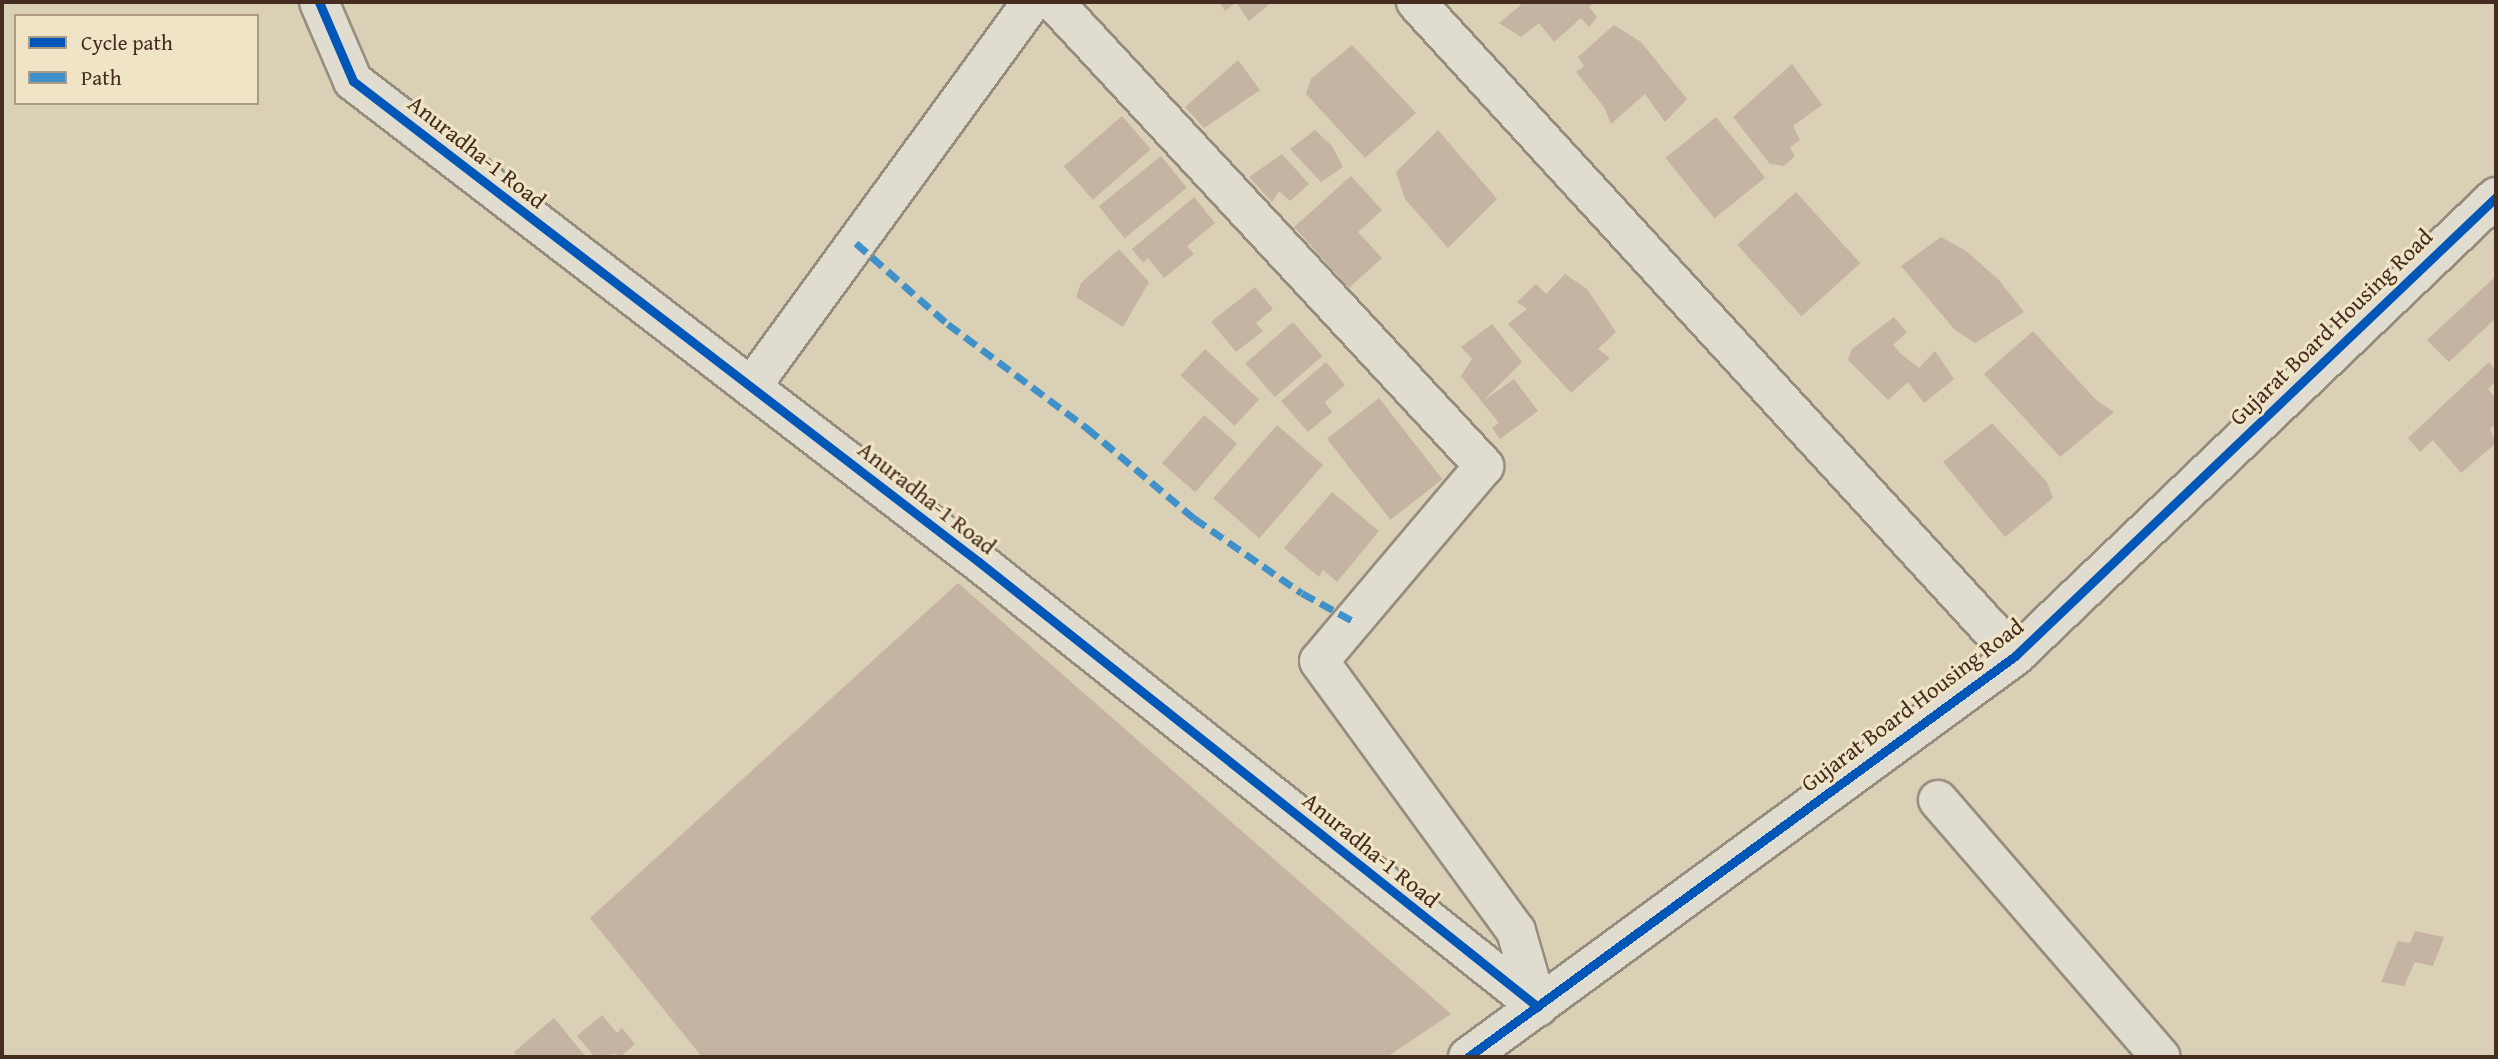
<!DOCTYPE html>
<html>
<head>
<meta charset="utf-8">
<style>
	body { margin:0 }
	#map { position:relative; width:2498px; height:1059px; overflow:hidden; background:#d9d0b6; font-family:"Gentium Book Plus",serif }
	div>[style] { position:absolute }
	.building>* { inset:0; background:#c5b4a1; transform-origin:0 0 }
	.roads { filter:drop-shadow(2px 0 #968d7e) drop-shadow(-2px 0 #968d7e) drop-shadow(0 2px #968d7e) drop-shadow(0 -2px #968d7e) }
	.street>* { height:38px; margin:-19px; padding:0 19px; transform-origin:19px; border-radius:19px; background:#e1dcd0 }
	.secondary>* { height:38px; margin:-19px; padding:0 19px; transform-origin:19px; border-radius:19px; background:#e1dcd0 }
	.quiet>* { height:7px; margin-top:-3.5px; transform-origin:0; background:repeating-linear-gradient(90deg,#4090ca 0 14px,transparent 0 21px) }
	.cycleway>* { height:9px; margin:-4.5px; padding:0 4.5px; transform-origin:4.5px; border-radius:4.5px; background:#0057b8 }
	span { translate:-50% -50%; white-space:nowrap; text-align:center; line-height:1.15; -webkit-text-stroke:6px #f0e4c6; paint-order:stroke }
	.street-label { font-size:23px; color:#452b20 }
	.frame { position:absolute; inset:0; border:4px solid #452b20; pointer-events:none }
	.legend { position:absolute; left:14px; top:14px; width:245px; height:91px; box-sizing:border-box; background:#f0e4c6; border:2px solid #ac9a84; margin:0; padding:9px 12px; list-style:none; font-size:21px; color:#452b20 }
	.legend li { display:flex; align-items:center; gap:14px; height:35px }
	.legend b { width:35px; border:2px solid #ac9a84 }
</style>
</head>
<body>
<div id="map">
	<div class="building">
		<div style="clip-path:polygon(1219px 2px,1272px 2px,1249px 21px,1236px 2px,1225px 11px)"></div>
		<div style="clip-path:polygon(1519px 2px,1595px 2px,1589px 7px,1597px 17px,1589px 27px,1581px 18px,1554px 42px,1539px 23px,1521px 37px,1499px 23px,1521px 5px)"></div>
		<div style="clip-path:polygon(1614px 25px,1641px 42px,1687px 99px,1665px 122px,1645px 94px,1611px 124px,1604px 107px,1576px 72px,1584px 66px,1578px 57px)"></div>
		<div style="clip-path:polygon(1352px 45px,1416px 113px,1365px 158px,1306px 94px,1311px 79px)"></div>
		<div style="clip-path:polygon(1238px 60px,1260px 90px,1204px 128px,1185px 107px)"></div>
		<div style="clip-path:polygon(1792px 64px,1822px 105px,1793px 126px,1800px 140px,1790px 148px,1795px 156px,1784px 166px,1770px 164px,1733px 117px)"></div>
		<div style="left:1122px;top:116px;width:44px;height:77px;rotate:49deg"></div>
		<div style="left:1716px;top:117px;width:78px;height:65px;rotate:51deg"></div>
		<div style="clip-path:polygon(1315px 130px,1332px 146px,1343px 167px,1321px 182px,1290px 149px)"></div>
		<div style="clip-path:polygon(1438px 130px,1497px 199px,1448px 248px,1405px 199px,1396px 172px)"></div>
		<div style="clip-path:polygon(1282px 154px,1309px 184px,1290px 201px,1279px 191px,1272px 202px,1249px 177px)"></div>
		<div style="left:1161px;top:156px;width:41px;height:80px;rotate:51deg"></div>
		<div style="clip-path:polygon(1351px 176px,1382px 210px,1358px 232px,1382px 258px,1349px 288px,1294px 227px)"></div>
		<div style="left:1796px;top:192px;width:96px;height:79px;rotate:48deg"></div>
		<div style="clip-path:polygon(1194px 197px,1215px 223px,1187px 246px,1194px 254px,1164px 278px,1148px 258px,1143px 263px,1132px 249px)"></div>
		<div style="clip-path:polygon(1941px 237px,1966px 251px,1998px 279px,2024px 312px,1975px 343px,1955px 330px,1901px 266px)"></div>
		<div style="clip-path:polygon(1119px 249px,1149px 282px,1123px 327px,1076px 297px,1081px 283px)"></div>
		<div style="clip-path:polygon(1565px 274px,1587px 289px,1616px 332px,1598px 349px,1610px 358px,1571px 393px,1508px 324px,1527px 309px,1517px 302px,1536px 284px,1546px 294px)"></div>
		<div style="clip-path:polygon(2496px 276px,2496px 318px,2449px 362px,2427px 340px)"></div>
		<div style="clip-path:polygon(1255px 287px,1273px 309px,1256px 323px,1263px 331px,1236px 352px,1211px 322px)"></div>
		<div style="clip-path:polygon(1894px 317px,1907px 332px,1893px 345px,1901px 354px,1919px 368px,1935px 351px,1954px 379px,1924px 403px,1908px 382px,1888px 400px,1848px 360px,1852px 349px)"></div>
		<div style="left:1293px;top:322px;width:45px;height:63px;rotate:49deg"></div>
		<div style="clip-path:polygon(1492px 324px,1522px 362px,1483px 401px,1514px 379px,1538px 411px,1500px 439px,1492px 428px,1499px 423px,1461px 376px,1472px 359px,1461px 347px)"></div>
		<div style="clip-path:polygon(2033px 331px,2096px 400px,2114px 412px,2060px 457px,1984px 374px)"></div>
		<div style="left:1205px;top:349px;width:74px;height:36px;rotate:43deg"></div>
		<div style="clip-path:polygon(1326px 362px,1345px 385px,1325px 402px,1332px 412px,1308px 432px,1281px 401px)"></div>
		<div style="clip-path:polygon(2489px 362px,2496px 371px,2496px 381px,2488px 389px,2496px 399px,2496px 424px,2490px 429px,2496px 443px,2461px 473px,2433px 440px,2420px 452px,2408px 438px)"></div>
		<div style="left:1379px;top:398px;width:103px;height:66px;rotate:52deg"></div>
		<div style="left:1204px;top:415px;width:44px;height:64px;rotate:41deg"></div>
		<div style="clip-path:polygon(1992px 423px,2047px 482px,2053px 498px,2005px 537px,1943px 462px)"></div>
		<div style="left:1277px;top:425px;width:61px;height:97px;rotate:41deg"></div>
		<div style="clip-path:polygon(1332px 492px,1379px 531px,1337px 582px,1323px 570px,1319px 577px,1284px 548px)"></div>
		<div style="clip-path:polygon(958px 583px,1451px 1014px,1387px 1057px,702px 1057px,590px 918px)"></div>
		<div style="clip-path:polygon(2415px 931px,2444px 937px,2433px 966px,2415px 962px,2404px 986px,2381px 982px,2398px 941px,2410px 943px)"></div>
		<div style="clip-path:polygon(602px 1015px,617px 1033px,622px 1028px,635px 1044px,620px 1057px,615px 1054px,595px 1057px,577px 1036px)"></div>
		<div style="clip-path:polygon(554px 1018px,586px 1057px,518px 1057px,514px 1052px)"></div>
	</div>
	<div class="roads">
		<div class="street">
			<div style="left:1054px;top:2px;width:633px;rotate:47.18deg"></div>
			<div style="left:1484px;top:466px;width:255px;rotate:130.2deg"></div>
			<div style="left:1319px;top:661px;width:334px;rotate:53.9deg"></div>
			<div style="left:1516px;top:931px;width:79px;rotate:73.9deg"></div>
			<div style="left:1416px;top:2px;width:887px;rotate:47.51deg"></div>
			<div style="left:751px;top:387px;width:477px;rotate:-53.9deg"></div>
			<div style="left:1938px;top:800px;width:340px;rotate:49.1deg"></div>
		</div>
		<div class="secondary">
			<div style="left:319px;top:2px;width:86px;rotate:66.7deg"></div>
			<div style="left:353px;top:81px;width:789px;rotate:37.54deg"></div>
			<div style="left:979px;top:562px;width:714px;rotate:38.52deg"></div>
			<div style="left:1468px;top:1057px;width:678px;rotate:-36.24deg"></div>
			<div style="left:2015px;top:656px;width:665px;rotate:-43.66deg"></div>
		</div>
	</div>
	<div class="quiet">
		<div style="left:856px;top:243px;width:123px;rotate:41.4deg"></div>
		<div style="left:948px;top:324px;width:174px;rotate:36.8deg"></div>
		<div style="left:1087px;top:428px;width:140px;rotate:40.1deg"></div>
		<div style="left:1194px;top:518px;width:131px;rotate:34.8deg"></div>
		<div style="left:1302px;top:593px;width:58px;rotate:28.8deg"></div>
	</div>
	<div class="cycleway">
		<div style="left:319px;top:2px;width:86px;rotate:66.7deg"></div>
		<div style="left:353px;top:81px;width:789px;rotate:37.54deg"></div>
		<div style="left:979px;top:562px;width:714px;rotate:38.52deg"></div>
		<div style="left:1468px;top:1057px;width:678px;rotate:-36.24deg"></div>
		<div style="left:2015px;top:656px;width:665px;rotate:-43.66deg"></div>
	</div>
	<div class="street-label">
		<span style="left:477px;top:152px;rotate:38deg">Anuradha-1 Road</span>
		<span style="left:2331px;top:327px;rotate:-44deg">Gujarat Board Housing Road</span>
		<span style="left:927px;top:498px;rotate:38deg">Anuradha-1 Road</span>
		<span style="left:1912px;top:705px;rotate:-37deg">Gujarat Board Housing Road</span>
		<span style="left:1371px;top:850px;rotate:39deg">Anuradha-1 Road</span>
	</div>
	<div class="frame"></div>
	<ul class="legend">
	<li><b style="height:9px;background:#0057b8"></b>Cycle path</li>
	<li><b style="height:9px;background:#4090ca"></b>Path</li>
	</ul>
</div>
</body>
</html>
